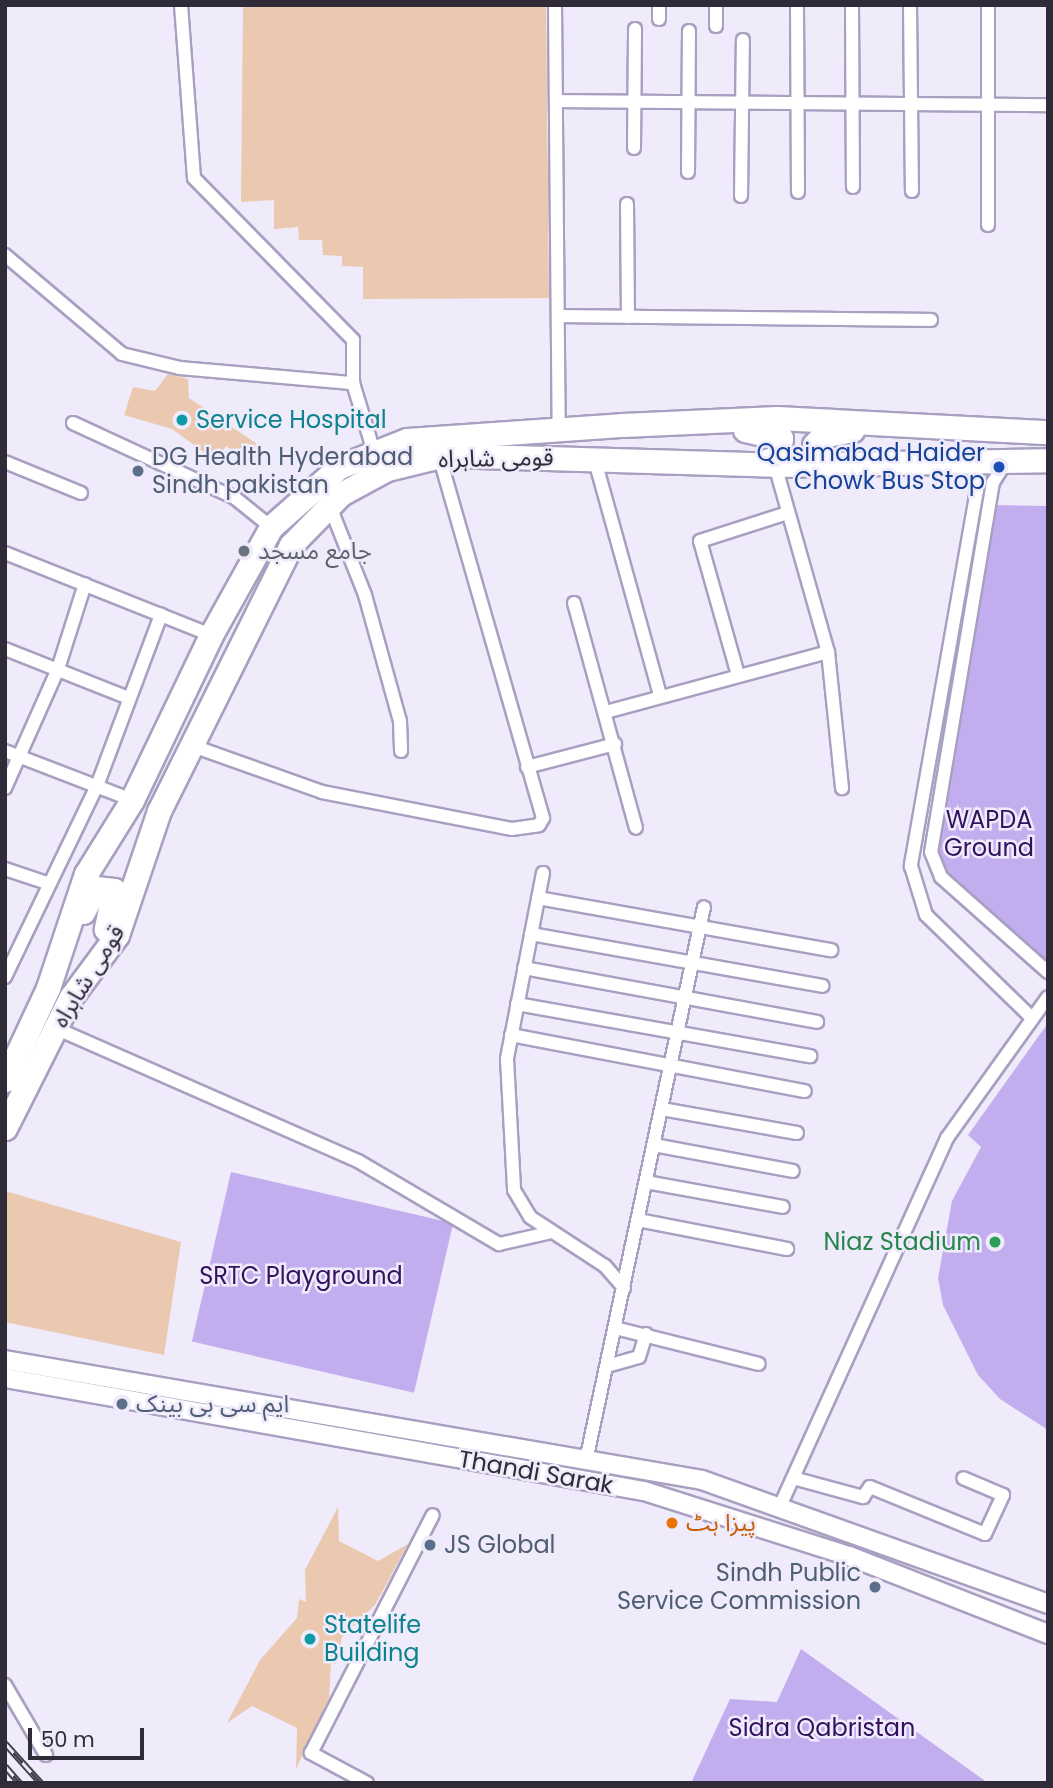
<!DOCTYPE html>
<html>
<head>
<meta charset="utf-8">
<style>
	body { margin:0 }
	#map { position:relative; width:1053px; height:1788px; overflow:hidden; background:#efebfa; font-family:Poppins,"Noto Sans Arabic",sans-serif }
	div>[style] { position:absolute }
	.green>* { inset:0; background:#c2aeee; transform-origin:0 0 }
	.building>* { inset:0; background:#eac9b0 }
	.roads { filter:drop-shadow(2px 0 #a99fc1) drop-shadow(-2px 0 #a99fc1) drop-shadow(0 2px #a99fc1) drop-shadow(0 -2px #a99fc1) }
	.street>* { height:12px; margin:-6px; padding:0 6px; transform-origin:6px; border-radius:6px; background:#fff }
	.secondary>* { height:18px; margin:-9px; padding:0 9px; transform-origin:9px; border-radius:9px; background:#fff }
	.highway>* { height:23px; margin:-11.5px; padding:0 11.5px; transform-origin:11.5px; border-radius:11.5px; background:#fff }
	.rail>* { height:7px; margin-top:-3.5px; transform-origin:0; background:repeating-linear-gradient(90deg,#efebfa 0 13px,#464250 0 26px); box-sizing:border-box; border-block:2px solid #464250 }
	.dots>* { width:19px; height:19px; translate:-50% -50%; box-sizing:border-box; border:4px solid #efebfa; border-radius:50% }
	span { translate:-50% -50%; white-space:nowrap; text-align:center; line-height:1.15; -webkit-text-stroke:5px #efebfa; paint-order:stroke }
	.culture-label { font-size:24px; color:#0d838f }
	.left { translate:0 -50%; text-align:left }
	.transit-label { font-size:24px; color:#164399 }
	.right { translate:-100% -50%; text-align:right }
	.service-label { font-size:24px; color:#4e5e75 }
	.street-label { font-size:24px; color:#2f2b39 }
	.worship-label { font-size:24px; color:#5b616d }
	.park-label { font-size:24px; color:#34115f }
	.leisure-label { font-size:24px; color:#27864d }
	.food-label { font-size:24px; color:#c56008 }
	.frame { position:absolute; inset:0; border:7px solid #2f2b39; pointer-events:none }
	.scale { position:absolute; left:28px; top:1728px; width:116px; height:32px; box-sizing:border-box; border:4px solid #2f2b39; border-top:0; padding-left:9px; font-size:21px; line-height:24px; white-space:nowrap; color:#2f2b39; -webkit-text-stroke:5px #efebfa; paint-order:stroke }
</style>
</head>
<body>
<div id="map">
	<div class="green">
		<div style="clip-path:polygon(995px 505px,1048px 506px,1048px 964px,925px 858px)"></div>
		<div style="clip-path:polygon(1048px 1023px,1048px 1430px,1000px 1399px,978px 1375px,943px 1305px,938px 1278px,952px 1201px,981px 1147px,968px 1135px)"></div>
		<div style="left:231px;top:1172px;width:228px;height:174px;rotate:13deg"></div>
		<div style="clip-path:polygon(801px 1649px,988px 1783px,691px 1783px,730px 1699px,777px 1702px)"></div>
	</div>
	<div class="building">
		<div style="clip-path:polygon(243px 5px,546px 5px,549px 298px,363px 299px,363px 267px,342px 266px,342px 256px,323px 255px,322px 240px,299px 240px,298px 227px,274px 229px,274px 200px,241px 202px)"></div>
		<div style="clip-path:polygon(168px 374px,188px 379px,189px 398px,257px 444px,247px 461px,226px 446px,216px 461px,172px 429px,124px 415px,133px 387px,155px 391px)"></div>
		<div style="clip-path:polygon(5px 1191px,181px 1242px,164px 1355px,5px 1322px)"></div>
		<div style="clip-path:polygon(338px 1507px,339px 1541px,378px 1561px,408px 1544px,375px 1605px,342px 1637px,336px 1664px,331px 1662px,329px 1698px,296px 1769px,297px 1728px,252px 1706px,227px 1723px,260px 1660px,297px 1618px,299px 1599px,306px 1602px,305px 1570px)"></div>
	</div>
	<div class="roads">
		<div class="street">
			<div style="left:181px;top:5px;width:173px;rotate:85.7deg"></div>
			<div style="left:194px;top:178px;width:227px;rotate:45.5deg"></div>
			<div style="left:353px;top:340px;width:43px;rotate:90deg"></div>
			<div style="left:353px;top:383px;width:69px;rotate:73.1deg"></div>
			<div style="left:555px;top:5px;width:424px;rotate:89.5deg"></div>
			<div style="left:659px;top:5px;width:14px;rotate:90deg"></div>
			<div style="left:716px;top:5px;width:21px;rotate:90deg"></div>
			<div style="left:797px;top:5px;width:187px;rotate:89.7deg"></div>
			<div style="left:852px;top:5px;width:182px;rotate:89.7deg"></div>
			<div style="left:910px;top:5px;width:186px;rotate:89.4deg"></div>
			<div style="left:558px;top:101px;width:490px;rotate:0.5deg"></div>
			<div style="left:634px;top:148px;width:119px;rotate:-89.5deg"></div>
			<div style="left:688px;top:172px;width:141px;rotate:-89.6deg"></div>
			<div style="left:741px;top:196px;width:156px;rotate:-89.3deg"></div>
			<div style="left:627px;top:204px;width:113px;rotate:89.5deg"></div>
			<div style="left:988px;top:225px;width:220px;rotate:-90deg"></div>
			<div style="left:5px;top:255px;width:153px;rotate:40.2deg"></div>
			<div style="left:122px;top:354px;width:60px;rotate:13.6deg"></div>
			<div style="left:180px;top:368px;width:174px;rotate:5deg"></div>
			<div style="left:562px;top:316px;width:369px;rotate:0.6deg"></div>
			<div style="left:73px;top:423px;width:179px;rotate:24.8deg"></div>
			<div style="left:235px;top:498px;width:46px;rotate:38.9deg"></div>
			<div style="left:594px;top:457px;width:247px;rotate:74.5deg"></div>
			<div style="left:1007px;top:460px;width:26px;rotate:122deg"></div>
			<div style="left:993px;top:482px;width:375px;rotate:99.5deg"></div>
			<div style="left:931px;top:852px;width:27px;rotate:68deg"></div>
			<div style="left:941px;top:877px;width:143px;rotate:41.6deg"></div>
			<div style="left:5px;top:462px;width:82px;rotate:22.2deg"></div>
			<div style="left:971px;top:462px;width:29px;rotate:78deg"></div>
			<div style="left:977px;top:490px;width:382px;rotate:100deg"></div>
			<div style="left:911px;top:866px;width:51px;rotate:73deg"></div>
			<div style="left:926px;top:915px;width:145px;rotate:44.2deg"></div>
			<div style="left:775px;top:465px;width:194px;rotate:74.2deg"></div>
			<div style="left:828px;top:652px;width:137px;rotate:84.1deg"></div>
			<div style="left:329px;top:504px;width:98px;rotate:68.4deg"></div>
			<div style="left:365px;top:595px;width:131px;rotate:74.5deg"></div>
			<div style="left:400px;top:721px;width:30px;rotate:88deg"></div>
			<div style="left:5px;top:553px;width:222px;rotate:21.7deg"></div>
			<div style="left:574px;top:603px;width:233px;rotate:74.6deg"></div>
			<div style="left:5px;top:649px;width:133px;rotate:21.6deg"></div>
			<div style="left:738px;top:675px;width:139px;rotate:-105.8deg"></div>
			<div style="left:700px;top:541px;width:91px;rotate:-17.8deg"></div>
			<div style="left:606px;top:712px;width:230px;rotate:-15.1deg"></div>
			<div style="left:190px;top:745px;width:140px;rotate:19.6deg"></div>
			<div style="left:322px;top:792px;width:194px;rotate:11deg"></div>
			<div style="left:512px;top:829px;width:27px;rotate:-8deg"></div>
			<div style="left:539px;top:825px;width:8px;rotate:-60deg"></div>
			<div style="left:543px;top:818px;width:377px;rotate:-106deg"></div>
			<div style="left:5px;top:751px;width:136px;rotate:21.1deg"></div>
			<div style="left:527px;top:767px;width:91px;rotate:-14.6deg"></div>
			<div style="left:5px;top:788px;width:130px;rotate:-66deg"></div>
			<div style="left:58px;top:669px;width:89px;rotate:-72.4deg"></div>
			<div style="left:5px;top:869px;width:47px;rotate:18.4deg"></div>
			<div style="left:543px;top:873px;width:189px;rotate:101deg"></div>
			<div style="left:507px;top:1059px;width:131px;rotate:86.9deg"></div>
			<div style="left:514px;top:1190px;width:31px;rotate:59deg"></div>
			<div style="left:530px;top:1217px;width:90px;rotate:33.2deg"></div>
			<div style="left:605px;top:1266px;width:29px;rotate:49deg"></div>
			<div style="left:538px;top:898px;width:298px;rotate:10.1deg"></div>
			<div style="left:531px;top:934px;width:296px;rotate:10.1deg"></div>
			<div style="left:524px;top:968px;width:298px;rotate:10.4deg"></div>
			<div style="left:5px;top:977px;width:212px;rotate:-64.3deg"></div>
			<div style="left:97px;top:786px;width:183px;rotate:-69.5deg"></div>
			<div style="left:517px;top:1004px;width:298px;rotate:10.1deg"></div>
			<div style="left:55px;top:1028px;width:331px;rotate:23.7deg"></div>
			<div style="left:358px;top:1161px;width:164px;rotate:30.5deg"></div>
			<div style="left:499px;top:1244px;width:50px;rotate:-12.7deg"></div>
			<div style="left:511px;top:1035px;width:299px;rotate:10.8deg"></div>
			<div style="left:662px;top:1109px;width:137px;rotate:10.1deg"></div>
			<div style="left:654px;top:1145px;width:141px;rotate:10.6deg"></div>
			<div style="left:646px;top:1182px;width:139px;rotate:10.3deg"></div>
			<div style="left:638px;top:1220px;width:152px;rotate:11deg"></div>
			<div style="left:615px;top:1328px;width:148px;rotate:14deg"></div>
			<div style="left:607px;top:1366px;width:33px;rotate:-16deg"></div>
			<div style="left:639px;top:1357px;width:24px;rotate:-73deg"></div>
			<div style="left:587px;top:1456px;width:561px;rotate:-77.97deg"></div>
			<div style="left:793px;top:1478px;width:73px;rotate:15.2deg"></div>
			<div style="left:863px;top:1497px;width:12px;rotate:-55deg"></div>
			<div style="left:870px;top:1487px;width:124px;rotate:22.2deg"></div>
			<div style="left:985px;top:1534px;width:43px;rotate:-65.2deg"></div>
			<div style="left:1003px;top:1495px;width:43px;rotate:-157deg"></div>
			<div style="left:781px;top:1504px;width:402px;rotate:-65.6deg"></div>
			<div style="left:947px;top:1138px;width:173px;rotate:-54.4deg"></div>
			<div style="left:5px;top:1685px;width:81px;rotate:59.6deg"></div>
			<div style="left:367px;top:1783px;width:64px;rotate:-151.8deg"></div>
			<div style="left:311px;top:1753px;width:267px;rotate:-62.9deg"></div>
		</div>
		<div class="secondary">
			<div style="left:5px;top:1360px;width:707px;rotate:9.77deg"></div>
			<div style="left:702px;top:1480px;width:368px;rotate:19.7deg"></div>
			<div style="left:5px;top:1378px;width:649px;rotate:10.03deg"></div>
			<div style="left:644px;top:1491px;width:215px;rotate:17.6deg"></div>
			<div style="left:849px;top:1556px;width:214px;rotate:21.4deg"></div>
		</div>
		<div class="highway">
			<div style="left:745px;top:430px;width:37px;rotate:13deg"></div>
			<div style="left:781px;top:438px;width:19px;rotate:99deg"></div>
			<div style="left:778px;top:457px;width:19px;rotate:162deg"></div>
			<div style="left:825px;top:464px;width:22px;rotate:-120deg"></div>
			<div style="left:814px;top:445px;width:12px;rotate:-48deg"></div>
			<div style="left:822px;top:436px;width:31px;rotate:-11deg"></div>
			<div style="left:83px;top:912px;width:27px;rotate:-62deg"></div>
			<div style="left:96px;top:888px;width:18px;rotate:6deg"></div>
			<div style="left:114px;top:890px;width:40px;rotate:102deg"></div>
			<div style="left:5px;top:1080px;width:102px;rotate:-64.9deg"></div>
			<div style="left:48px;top:988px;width:120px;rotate:-71.6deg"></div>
			<div style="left:86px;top:874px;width:87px;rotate:-58.1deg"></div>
			<div style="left:132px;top:800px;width:183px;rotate:-64.4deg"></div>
			<div style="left:211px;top:635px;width:124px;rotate:-60.9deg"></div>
			<div style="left:271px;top:527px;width:91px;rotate:-41.4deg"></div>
			<div style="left:339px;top:467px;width:73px;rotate:-21.7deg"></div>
			<div style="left:407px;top:440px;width:217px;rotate:-4deg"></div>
			<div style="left:623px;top:425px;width:154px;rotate:-2.6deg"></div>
			<div style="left:777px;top:418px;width:271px;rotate:3deg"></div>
			<div style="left:5px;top:1128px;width:147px;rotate:-63.3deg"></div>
			<div style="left:71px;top:997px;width:77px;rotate:-53.4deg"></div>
			<div style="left:117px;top:935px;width:131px;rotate:-71.3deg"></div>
			<div style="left:159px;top:811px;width:297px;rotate:-63.6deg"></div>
			<div style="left:291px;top:545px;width:71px;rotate:-45.6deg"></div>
			<div style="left:341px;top:494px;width:52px;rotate:-28.5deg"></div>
			<div style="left:387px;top:469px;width:60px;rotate:-13.6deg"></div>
			<div style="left:445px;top:455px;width:330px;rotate:1.7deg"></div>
			<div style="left:775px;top:465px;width:273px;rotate:-1deg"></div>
		</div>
	</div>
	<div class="rail">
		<div style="left:5px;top:1743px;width:54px;rotate:48deg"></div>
		<div style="left:5px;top:1766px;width:23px;rotate:49deg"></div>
	</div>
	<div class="dots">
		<div style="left:182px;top:420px;background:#0f9aa8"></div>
		<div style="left:999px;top:467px;background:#1a4fb4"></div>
		<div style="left:138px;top:471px;background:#5c6f8a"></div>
		<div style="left:244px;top:551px;background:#6b7280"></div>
		<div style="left:995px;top:1242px;background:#2e9e5b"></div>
		<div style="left:122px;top:1404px;background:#5c6f8a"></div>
		<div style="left:672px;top:1523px;background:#e8710a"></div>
		<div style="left:430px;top:1545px;background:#5c6f8a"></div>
		<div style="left:875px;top:1587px;background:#5c6f8a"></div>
		<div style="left:310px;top:1639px;background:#0f9aa8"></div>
	</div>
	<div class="culture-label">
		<span class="left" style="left:196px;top:420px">Service Hospital</span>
		<span class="left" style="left:324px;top:1639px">Statelife<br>Building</span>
	</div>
	<div class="transit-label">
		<span class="right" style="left:985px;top:467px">Qasimabad Haider<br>Chowk Bus Stop</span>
	</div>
	<div class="service-label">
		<span class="left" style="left:152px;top:471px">DG Health Hyderabad<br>Sindh pakistan</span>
		<span class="left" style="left:136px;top:1404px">ایم سی بی بینک</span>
		<span class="left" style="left:444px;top:1545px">JS Global</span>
		<span class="right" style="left:861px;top:1587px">Sindh Public<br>Service Commission</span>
	</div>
	<div class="street-label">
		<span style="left:496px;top:458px;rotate:-1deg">قومی شاہراہ</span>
		<span style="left:88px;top:976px;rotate:-58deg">قومی شاہراہ</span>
		<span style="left:536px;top:1472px;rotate:10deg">Thandi Sarak</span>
	</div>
	<div class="worship-label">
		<span class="left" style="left:258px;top:551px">جامع مسجد</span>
	</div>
	<div class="park-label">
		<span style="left:989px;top:834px">WAPDA<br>Ground</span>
		<span style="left:301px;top:1276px">SRTC Playground</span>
		<span style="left:822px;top:1728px">Sidra Qabristan</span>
	</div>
	<div class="leisure-label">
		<span class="right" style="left:981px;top:1242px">Niaz Stadium</span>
	</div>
	<div class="food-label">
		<span class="left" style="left:686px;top:1523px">پیزا ہٹ</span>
	</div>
	<div class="frame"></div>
	<div class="scale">50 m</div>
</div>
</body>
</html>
